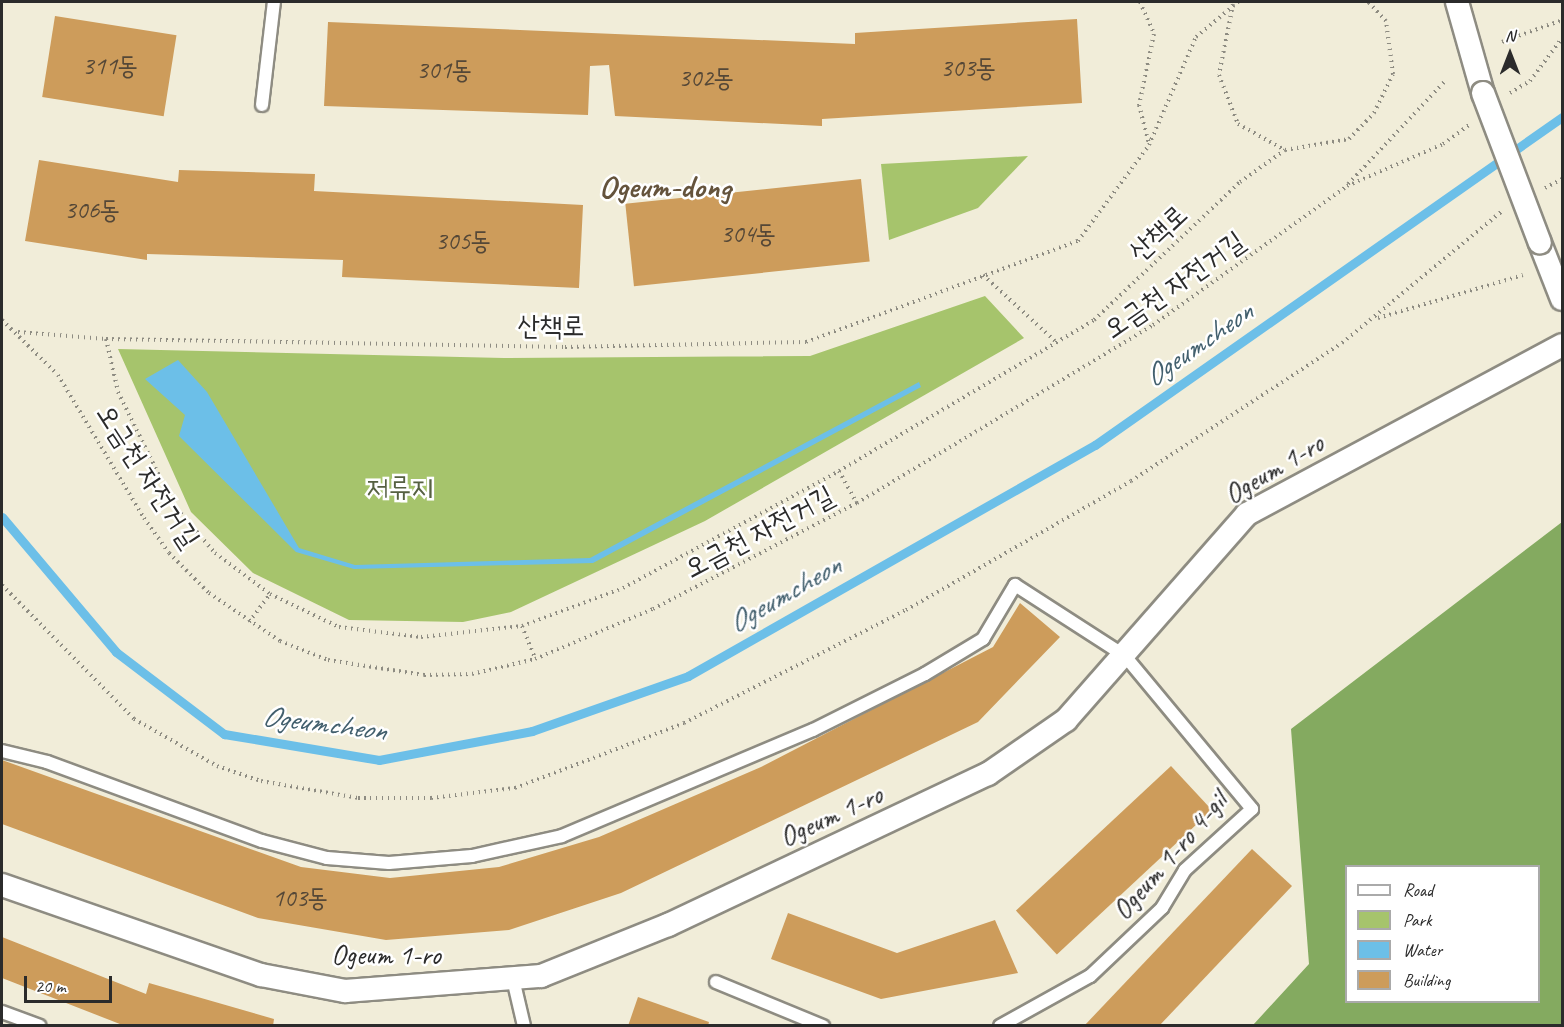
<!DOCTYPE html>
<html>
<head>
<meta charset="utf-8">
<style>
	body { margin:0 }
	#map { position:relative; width:1564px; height:1027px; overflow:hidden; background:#f1edd9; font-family:Caveat,"Poor Story",sans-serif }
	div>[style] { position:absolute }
	.green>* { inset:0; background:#a6c46c }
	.forest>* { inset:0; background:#84aa60 }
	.water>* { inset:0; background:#6cbfe8 }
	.stream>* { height:9px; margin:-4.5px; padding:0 4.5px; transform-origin:4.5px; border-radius:4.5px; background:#6cbfe8 }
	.building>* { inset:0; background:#cd9c5b; transform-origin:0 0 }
	.path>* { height:4px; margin-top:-2px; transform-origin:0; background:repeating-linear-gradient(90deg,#8e8c82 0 1.5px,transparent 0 6px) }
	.roads { filter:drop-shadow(2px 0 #8e8c82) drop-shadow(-2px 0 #8e8c82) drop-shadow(0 2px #8e8c82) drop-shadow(0 -2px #8e8c82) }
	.service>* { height:12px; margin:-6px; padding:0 6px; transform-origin:6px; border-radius:6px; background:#fff }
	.minor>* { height:22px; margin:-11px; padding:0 11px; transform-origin:11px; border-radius:11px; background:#fff }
	.bridges { filter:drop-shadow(2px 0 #8e8c82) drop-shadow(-2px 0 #8e8c82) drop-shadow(0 2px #8e8c82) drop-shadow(0 -2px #8e8c82) }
	.minor-bridge>* { height:22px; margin:-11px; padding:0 11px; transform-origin:11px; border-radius:11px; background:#fff }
	span { translate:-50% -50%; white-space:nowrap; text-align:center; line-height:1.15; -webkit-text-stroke:5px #fff; paint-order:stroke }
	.number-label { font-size:26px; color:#544737 }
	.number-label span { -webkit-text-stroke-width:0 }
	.street-label { font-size:28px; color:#2b2b2b }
	.park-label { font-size:28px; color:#566142 }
	.water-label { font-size:30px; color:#425f6d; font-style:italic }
	.quarter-label { font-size:32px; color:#64533c; font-weight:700 }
	.frame { position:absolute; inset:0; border:3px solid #2b2b2b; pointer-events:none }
	.legend { position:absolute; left:1345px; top:865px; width:195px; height:138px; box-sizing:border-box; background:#fff; border:2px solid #aaa; margin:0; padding:8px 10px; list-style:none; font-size:18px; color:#2b2b2b }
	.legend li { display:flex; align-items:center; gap:12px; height:30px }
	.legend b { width:30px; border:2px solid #aaa }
	.north { position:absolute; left:1480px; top:24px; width:60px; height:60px; -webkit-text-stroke:4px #fff; paint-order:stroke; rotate:0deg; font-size:16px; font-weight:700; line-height:24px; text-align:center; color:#2b2b2b }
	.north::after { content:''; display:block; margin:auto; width:21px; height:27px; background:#2b2b2b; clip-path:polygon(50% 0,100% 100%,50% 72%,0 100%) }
	.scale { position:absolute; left:24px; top:976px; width:88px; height:27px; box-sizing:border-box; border:3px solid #2b2b2b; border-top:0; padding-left:8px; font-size:18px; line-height:21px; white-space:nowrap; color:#2b2b2b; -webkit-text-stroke:4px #fff; paint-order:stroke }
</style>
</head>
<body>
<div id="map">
	<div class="green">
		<div style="clip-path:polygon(1028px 156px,978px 208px,889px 240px,881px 164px)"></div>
		<div style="clip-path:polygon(985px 296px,1024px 338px,705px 521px,511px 612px,463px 622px,349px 620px,253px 573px,191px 512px,118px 349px,504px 358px,810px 356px)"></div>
	</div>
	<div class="forest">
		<div style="clip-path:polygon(evenodd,1562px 522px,1562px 1025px,1253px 1025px,1309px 964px,1291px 729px,1562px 522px,1346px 866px,1538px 866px,1538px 1002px,1346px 1002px,1346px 866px)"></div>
	</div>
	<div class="water">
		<div style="clip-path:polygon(178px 360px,207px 392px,299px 548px,355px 565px,590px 558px,919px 382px,921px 387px,593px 563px,354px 569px,296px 552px,179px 436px,185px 415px,145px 379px)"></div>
	</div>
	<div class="stream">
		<div style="left:2px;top:517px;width:177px;rotate:49.8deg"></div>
		<div style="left:116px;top:652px;width:136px;rotate:37.2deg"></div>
		<div style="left:224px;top:734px;width:157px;rotate:9.5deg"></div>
		<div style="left:379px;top:760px;width:156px;rotate:-10.7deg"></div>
		<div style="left:532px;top:731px;width:165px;rotate:-19.4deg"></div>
		<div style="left:688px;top:676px;width:468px;rotate:-29.6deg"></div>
		<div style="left:1095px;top:445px;width:571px;rotate:-35.08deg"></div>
	</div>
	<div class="building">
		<div style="left:55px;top:16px;width:123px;height:82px;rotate:9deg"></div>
		<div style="clip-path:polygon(1077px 19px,1082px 103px,822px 119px,822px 126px,615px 116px,609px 65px,590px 66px,588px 115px,324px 106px,328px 22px,855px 44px,855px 33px)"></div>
		<div style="clip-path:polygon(39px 160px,178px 182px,179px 170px,315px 174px,314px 191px,583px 205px,579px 288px,342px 277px,343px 260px,147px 254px,147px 260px,25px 241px)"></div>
		<div style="left:861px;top:179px;width:83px;height:237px;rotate:84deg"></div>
		<div style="clip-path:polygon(1020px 603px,1060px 637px,978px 722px,621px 893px,509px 930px,386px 940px,258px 918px,2px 824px,2px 760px,301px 867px,390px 878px,499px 867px,599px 837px,761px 767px,993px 647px)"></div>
		<div style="left:1171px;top:766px;width:60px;height:212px;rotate:47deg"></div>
		<div style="clip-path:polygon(1252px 849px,1292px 886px,1159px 1026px,1084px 1026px)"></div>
		<div style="clip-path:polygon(788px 913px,897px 953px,995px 920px,1018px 973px,881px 999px,771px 959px)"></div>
		<div style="clip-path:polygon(2px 937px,146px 994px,149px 983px,274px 1019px,273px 1026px,125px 1026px,2px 978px)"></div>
		<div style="clip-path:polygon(638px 997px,709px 1022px,708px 1026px,628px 1026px)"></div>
	</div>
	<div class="path">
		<div style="left:1140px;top:2px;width:35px;rotate:66deg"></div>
		<div style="left:1154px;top:34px;width:73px;rotate:101.9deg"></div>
		<div style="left:1139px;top:105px;width:40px;rotate:75.6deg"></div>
		<div style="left:1233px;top:4px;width:72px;rotate:101.2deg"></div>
		<div style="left:1219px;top:75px;width:53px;rotate:68.8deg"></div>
		<div style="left:1238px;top:124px;width:54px;rotate:29deg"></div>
		<div style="left:1502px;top:42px;width:64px;rotate:-20.1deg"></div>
		<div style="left:1510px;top:93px;width:23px;rotate:-31deg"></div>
		<div style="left:1530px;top:81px;width:54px;rotate:-53.3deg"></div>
		<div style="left:1348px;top:184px;width:140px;rotate:-46.7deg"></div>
		<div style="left:1545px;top:188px;width:19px;rotate:-28deg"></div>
		<div style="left:983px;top:275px;width:99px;rotate:42.5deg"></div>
		<div style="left:1378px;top:318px;width:151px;rotate:-16.5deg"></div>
		<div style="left:2px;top:320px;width:78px;rotate:44.5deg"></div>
		<div style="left:58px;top:375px;width:167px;rotate:59deg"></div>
		<div style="left:144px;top:518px;width:43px;rotate:54.5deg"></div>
		<div style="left:169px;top:553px;width:57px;rotate:45deg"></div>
		<div style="left:209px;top:593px;width:86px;rotate:34.1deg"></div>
		<div style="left:280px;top:641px;width:52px;rotate:21.6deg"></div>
		<div style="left:328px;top:660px;width:97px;rotate:8.9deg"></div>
		<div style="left:424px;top:675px;width:48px;rotate:-1.2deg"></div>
		<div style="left:472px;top:674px;width:65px;rotate:-13.4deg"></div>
		<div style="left:535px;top:659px;width:128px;rotate:-23deg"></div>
		<div style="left:653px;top:609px;width:230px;rotate:-27.5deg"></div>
		<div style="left:857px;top:503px;width:345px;rotate:-31deg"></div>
		<div style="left:1153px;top:325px;width:239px;rotate:-35.6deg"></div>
		<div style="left:1347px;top:186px;width:105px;rotate:-23.6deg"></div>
		<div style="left:1443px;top:144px;width:32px;rotate:-36deg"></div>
		<div style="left:18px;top:332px;width:88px;rotate:4.5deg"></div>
		<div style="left:106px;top:339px;width:459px;rotate:1deg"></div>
		<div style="left:565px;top:347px;width:241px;rotate:-1.2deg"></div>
		<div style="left:806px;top:342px;width:290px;rotate:-20.4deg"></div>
		<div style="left:1078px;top:241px;width:119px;rotate:-53.5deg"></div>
		<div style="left:1149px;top:145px;width:118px;rotate:-66.5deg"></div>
		<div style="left:1196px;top:37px;width:55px;rotate:-39.8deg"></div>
		<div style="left:106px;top:339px;width:54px;rotate:77.2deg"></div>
		<div style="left:118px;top:392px;width:125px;rotate:63.8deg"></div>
		<div style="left:173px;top:504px;width:65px;rotate:49.4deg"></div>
		<div style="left:215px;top:553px;width:69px;rotate:36.7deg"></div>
		<div style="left:270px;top:594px;width:76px;rotate:25.6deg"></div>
		<div style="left:339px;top:627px;width:83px;rotate:7deg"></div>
		<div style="left:421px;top:637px;width:102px;rotate:-6.2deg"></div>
		<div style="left:522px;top:626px;width:108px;rotate:-20.6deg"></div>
		<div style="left:623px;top:588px;width:246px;rotate:-28.4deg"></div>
		<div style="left:839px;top:471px;width:296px;rotate:-30.6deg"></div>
		<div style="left:1094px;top:320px;width:201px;rotate:-43.4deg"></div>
		<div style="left:1240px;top:182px;width:55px;rotate:-35.4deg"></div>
		<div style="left:1285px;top:150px;width:65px;rotate:-9.8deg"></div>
		<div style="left:1349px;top:139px;width:36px;rotate:-46deg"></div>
		<div style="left:1374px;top:113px;width:43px;rotate:-64deg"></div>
		<div style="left:1393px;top:74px;width:53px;rotate:-97.5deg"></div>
		<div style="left:1386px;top:21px;width:26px;rotate:-133deg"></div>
		<div style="left:839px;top:471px;width:37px;rotate:61deg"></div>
		<div style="left:2px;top:585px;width:188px;rotate:45.4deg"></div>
		<div style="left:134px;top:719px;width:95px;rotate:29.5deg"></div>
		<div style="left:217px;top:766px;width:46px;rotate:18.8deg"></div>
		<div style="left:261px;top:781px;width:98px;rotate:9.9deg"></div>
		<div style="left:358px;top:798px;width:73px"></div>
		<div style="left:431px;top:798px;width:85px;rotate:-6.8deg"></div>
		<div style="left:515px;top:788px;width:181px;rotate:-21deg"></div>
		<div style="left:684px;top:723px;width:249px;rotate:-27deg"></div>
		<div style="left:906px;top:610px;width:259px;rotate:-29.8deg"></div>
		<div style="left:1131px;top:481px;width:252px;rotate:-33.2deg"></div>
		<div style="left:1342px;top:343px;width:207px;rotate:-39.5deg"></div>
		<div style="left:249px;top:622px;width:35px;rotate:-53deg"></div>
		<div style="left:522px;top:626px;width:35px;rotate:68deg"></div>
	</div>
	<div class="roads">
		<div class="service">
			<div style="left:262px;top:105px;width:104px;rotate:-83.4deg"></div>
			<div style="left:2px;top:751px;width:46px;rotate:13.7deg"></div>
			<div style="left:47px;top:762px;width:229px;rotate:20.2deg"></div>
			<div style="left:262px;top:841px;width:67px;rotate:14.7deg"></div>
			<div style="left:327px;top:858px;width:62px;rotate:4.6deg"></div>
			<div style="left:389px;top:863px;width:83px;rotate:-4.8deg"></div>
			<div style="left:472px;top:856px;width:92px;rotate:-12.5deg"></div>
			<div style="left:562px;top:836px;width:272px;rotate:-22.9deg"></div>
			<div style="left:813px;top:730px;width:125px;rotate:-26.6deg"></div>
			<div style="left:925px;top:674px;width:68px;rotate:-31.1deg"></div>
			<div style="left:983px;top:639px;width:63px;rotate:-59.3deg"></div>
			<div style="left:1015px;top:585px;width:131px;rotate:32.8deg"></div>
			<div style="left:1125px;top:656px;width:199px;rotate:50.3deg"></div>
			<div style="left:1252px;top:809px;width:91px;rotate:137.7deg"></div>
			<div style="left:1185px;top:870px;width:44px;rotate:121.2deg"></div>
			<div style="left:1162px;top:908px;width:99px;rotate:136.6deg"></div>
			<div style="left:1090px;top:976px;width:103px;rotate:150.9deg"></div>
			<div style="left:513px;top:979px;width:48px;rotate:76.8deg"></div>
			<div style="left:716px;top:982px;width:116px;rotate:22.4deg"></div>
			<div style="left:2px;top:1012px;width:40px;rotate:20.2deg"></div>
		</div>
		<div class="minor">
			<div style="left:1457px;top:2px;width:95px;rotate:74.1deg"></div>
			<div style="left:1540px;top:243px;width:60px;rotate:68.6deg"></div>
			<div style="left:2px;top:885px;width:274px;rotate:19.2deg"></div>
			<div style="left:261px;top:975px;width:86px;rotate:10.8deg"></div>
			<div style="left:345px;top:991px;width:197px;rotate:-4.4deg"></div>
			<div style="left:541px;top:976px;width:137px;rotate:-21.9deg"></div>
			<div style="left:668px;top:925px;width:354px;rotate:-25.3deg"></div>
			<div style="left:988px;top:774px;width:95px;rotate:-34.7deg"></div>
			<div style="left:1066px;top:720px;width:274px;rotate:-48.7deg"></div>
			<div style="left:1247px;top:514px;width:357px;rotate:-28.2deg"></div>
		</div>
	</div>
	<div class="bridges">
		<div class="minor-bridge">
			<div style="left:1483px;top:93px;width:160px;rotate:69.2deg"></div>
		</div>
	</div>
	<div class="number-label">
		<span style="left:110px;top:66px">311동</span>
		<span style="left:968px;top:68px">303동</span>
		<span style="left:444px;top:70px">301동</span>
		<span style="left:706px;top:78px">302동</span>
		<span style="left:92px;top:210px">306동</span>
		<span style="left:748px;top:234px">304동</span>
		<span style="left:463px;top:241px">305동</span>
		<span style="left:300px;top:898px">103동</span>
	</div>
	<div class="street-label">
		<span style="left:1158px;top:233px;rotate:-43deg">산책로</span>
		<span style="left:1174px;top:285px;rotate:-35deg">오금천 자전거길</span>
		<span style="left:551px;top:326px">산책로</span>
		<span style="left:1274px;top:469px;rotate:-31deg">Ogeum 1-ro</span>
		<span style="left:148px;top:476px;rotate:57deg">오금천 자전거길</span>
		<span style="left:759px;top:532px;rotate:-28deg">오금천 자전거길</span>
		<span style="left:831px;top:816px;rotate:-25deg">Ogeum 1-ro</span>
		<span style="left:1170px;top:856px;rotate:-49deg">Ogeum 1-ro 4-gil</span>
		<span style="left:386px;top:955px">Ogeum 1-ro</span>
	</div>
	<div class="park-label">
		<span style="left:400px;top:488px">저류지</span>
	</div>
	<div class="water-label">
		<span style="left:1198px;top:344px;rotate:-35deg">Ogeumcheon</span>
		<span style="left:784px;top:594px;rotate:-30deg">Ogeumcheon</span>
		<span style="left:324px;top:723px;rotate:7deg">Ogeumcheon</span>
	</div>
	<div class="quarter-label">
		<span style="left:665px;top:187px">Ogeum-dong</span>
	</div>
	<div class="frame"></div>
	<ul class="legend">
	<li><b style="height:8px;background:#fff"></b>Road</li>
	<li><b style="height:16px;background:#a6c46c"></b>Park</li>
	<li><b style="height:16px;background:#6cbfe8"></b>Water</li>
	<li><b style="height:16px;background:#cd9c5b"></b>Building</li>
	</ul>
	<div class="north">N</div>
	<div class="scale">20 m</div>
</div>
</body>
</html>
